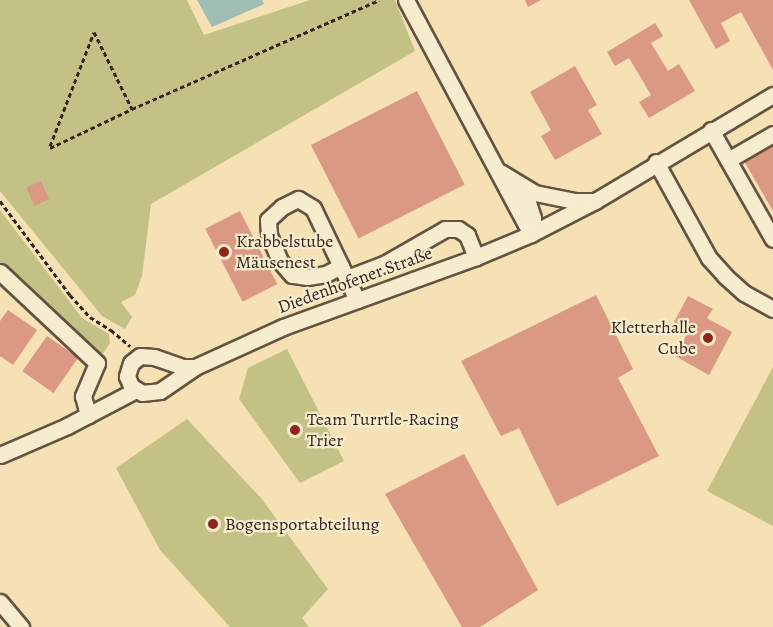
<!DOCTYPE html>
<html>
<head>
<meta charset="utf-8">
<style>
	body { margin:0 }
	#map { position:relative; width:773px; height:627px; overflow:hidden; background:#f5e1b3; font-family:Alegreya,serif }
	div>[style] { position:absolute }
	.green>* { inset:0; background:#c4c187 }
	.water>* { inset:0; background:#9fbcb5 }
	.building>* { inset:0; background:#db9883; transform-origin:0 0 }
	.path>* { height:3px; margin-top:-1.5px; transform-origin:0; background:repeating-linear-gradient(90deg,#35231c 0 4.5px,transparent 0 7.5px) }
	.roads { filter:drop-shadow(2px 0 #655242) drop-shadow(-2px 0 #655242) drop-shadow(0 2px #655242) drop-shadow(0 -2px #655242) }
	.minor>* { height:15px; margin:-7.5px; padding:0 7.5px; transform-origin:7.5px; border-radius:7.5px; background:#f8ecce }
	.dots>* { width:16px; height:16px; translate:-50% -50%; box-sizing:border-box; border:3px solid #f8ecce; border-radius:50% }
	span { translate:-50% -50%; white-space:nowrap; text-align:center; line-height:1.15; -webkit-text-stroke:4.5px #f8ecce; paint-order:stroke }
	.poi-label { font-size:18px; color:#35231c }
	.left { translate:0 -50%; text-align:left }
	.right { translate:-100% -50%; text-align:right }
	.street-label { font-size:18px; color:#35231c }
</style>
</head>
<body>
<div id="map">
	<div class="green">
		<div style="clip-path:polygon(0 0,187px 0,204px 35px,310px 0,395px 0,415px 51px,151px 204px,142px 276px,135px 295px,121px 302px,132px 317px,125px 329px,102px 316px,0 191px)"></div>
		<div style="clip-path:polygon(0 210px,82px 318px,109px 334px,110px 343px,100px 358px,0 263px)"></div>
		<div style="clip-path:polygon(287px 349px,344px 461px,300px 483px,239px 399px,248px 368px)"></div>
		<div style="clip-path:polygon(773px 367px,773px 526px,707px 491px)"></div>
		<div style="clip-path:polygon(187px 419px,261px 498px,328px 589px,302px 618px,309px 627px,230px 627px,160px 550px,116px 468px)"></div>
	</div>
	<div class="water">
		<div style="clip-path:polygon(197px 0,262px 0,264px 4px,212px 27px)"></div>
	</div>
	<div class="building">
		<div style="clip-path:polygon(525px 0,541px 0,528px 7px)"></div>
		<div style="clip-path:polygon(689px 0,773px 0,773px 70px,741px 12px,721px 23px,730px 41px,716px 49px)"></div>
		<div style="clip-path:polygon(655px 23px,663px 36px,651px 43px,668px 71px,679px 64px,695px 91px,649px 118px,639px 102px,651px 95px,629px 58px,615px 66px,607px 52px)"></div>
		<div style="clip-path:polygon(575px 66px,597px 105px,588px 110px,602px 134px,555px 160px,541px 136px,551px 130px,530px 92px)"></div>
		<div style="left:417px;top:91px;width:105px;height:119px;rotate:63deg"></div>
		<div style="clip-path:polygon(773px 144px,773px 211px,744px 161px)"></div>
		<div style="left:41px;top:181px;width:20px;height:16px;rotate:66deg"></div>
		<div style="left:240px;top:211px;width:82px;height:39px;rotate:63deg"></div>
		<div style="clip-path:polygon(596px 295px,633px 369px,618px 378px,659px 456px,557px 506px,519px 428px,501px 436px,461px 361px)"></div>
		<div style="clip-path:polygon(688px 296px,713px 309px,707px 318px,732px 332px,709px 375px,675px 356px,689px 330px,674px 322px)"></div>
		<div style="clip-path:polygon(8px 310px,37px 330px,13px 365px,0 356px,0 321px)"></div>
		<div style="left:47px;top:336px;width:38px;height:43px;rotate:35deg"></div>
		<div style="clip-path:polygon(464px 454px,538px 590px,480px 627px,462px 627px,385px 494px)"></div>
	</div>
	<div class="path">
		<div style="left:50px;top:146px;width:122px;rotate:-68.9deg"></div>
		<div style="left:94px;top:32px;width:86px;rotate:63.7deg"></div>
		<div style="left:50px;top:148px;width:91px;rotate:-25.4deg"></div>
		<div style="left:132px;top:109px;width:270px;rotate:-23.8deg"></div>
		<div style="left:0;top:201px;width:117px;rotate:53.3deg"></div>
		<div style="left:70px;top:295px;width:30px;rotate:48deg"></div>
		<div style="left:90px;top:317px;width:25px;rotate:32deg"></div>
		<div style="left:111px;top:330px;width:25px;rotate:40deg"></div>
	</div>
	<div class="roads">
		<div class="minor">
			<div style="left:406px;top:0;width:265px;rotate:61.9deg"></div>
			<div style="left:711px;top:130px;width:125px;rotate:60.4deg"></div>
			<div style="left:728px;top:160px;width:52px;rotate:-30deg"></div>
			<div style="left:656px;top:162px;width:110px;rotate:61.1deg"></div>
			<div style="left:709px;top:258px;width:24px;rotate:48deg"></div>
			<div style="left:725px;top:276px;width:25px;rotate:42deg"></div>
			<div style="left:744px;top:293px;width:33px;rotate:29deg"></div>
			<div style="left:500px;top:172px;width:41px;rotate:31deg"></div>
			<div style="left:535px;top:193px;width:41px;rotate:11.3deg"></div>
			<div style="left:575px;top:201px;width:17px"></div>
			<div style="left:523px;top:187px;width:33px;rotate:72deg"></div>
			<div style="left:533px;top:218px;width:16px;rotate:97deg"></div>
			<div style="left:341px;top:266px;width:17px;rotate:152deg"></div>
			<div style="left:326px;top:274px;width:19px;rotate:171deg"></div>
			<div style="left:307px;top:277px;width:15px;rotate:-172deg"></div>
			<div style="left:292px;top:275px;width:18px;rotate:-131deg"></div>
			<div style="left:280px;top:261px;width:28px;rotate:-113deg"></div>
			<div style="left:269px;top:235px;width:15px;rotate:-94deg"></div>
			<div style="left:268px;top:220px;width:19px;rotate:-43deg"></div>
			<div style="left:282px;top:207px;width:18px;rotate:-27deg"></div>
			<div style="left:298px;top:199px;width:17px;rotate:31deg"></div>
			<div style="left:313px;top:208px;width:102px;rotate:64.4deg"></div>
			<div style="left:0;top:272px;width:133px;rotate:43.2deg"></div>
			<div style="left:97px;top:363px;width:36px;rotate:113deg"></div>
			<div style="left:83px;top:396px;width:20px;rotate:75deg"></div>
			<div style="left:347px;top:278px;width:40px;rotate:-21deg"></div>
			<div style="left:384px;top:264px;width:70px;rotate:-29.8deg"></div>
			<div style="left:445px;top:229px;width:13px"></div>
			<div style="left:458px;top:229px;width:11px;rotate:34deg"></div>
			<div style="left:467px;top:235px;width:24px;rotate:68deg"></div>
			<div style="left:195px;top:367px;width:12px;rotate:180deg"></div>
			<div style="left:183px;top:367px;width:31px;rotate:-161deg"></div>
			<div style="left:154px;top:357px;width:14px;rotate:-176deg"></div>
			<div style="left:140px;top:356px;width:11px;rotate:142deg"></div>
			<div style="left:131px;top:363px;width:14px;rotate:107deg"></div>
			<div style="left:127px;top:376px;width:11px;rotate:68deg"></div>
			<div style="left:131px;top:386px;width:13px;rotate:32deg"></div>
			<div style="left:142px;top:393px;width:18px;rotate:-6deg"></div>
			<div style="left:160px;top:391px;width:42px;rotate:-34.4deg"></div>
			<div style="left:195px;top:367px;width:97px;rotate:-24.4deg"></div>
			<div style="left:283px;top:327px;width:205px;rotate:-19.9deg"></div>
			<div style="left:476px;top:257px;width:60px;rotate:-22.7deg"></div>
			<div style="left:531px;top:234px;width:72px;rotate:-27.3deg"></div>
			<div style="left:595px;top:201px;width:207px;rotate:-30.8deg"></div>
			<div style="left:0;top:455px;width:73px;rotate:-23.4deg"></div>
			<div style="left:67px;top:426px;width:78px;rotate:-27.6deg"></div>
			<div style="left:0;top:602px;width:33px;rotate:50deg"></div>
		</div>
	</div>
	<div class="dots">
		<div style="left:224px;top:252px;background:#8f2418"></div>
		<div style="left:708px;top:338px;background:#8f2418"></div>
		<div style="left:295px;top:430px;background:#8f2418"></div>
		<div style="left:213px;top:524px;background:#8f2418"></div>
	</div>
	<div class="poi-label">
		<span class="left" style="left:236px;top:252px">Krabbelstube<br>Mäusenest</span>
		<span class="right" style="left:696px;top:338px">Kletterhalle<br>Cube</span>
		<span class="left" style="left:307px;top:430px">Team Turrtle-Racing<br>Trier</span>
		<span class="left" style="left:225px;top:524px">Bogensportabteilung</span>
	</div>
	<div class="street-label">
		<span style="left:355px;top:280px;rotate:-20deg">Diedenhofener Straße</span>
	</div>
</div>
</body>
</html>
